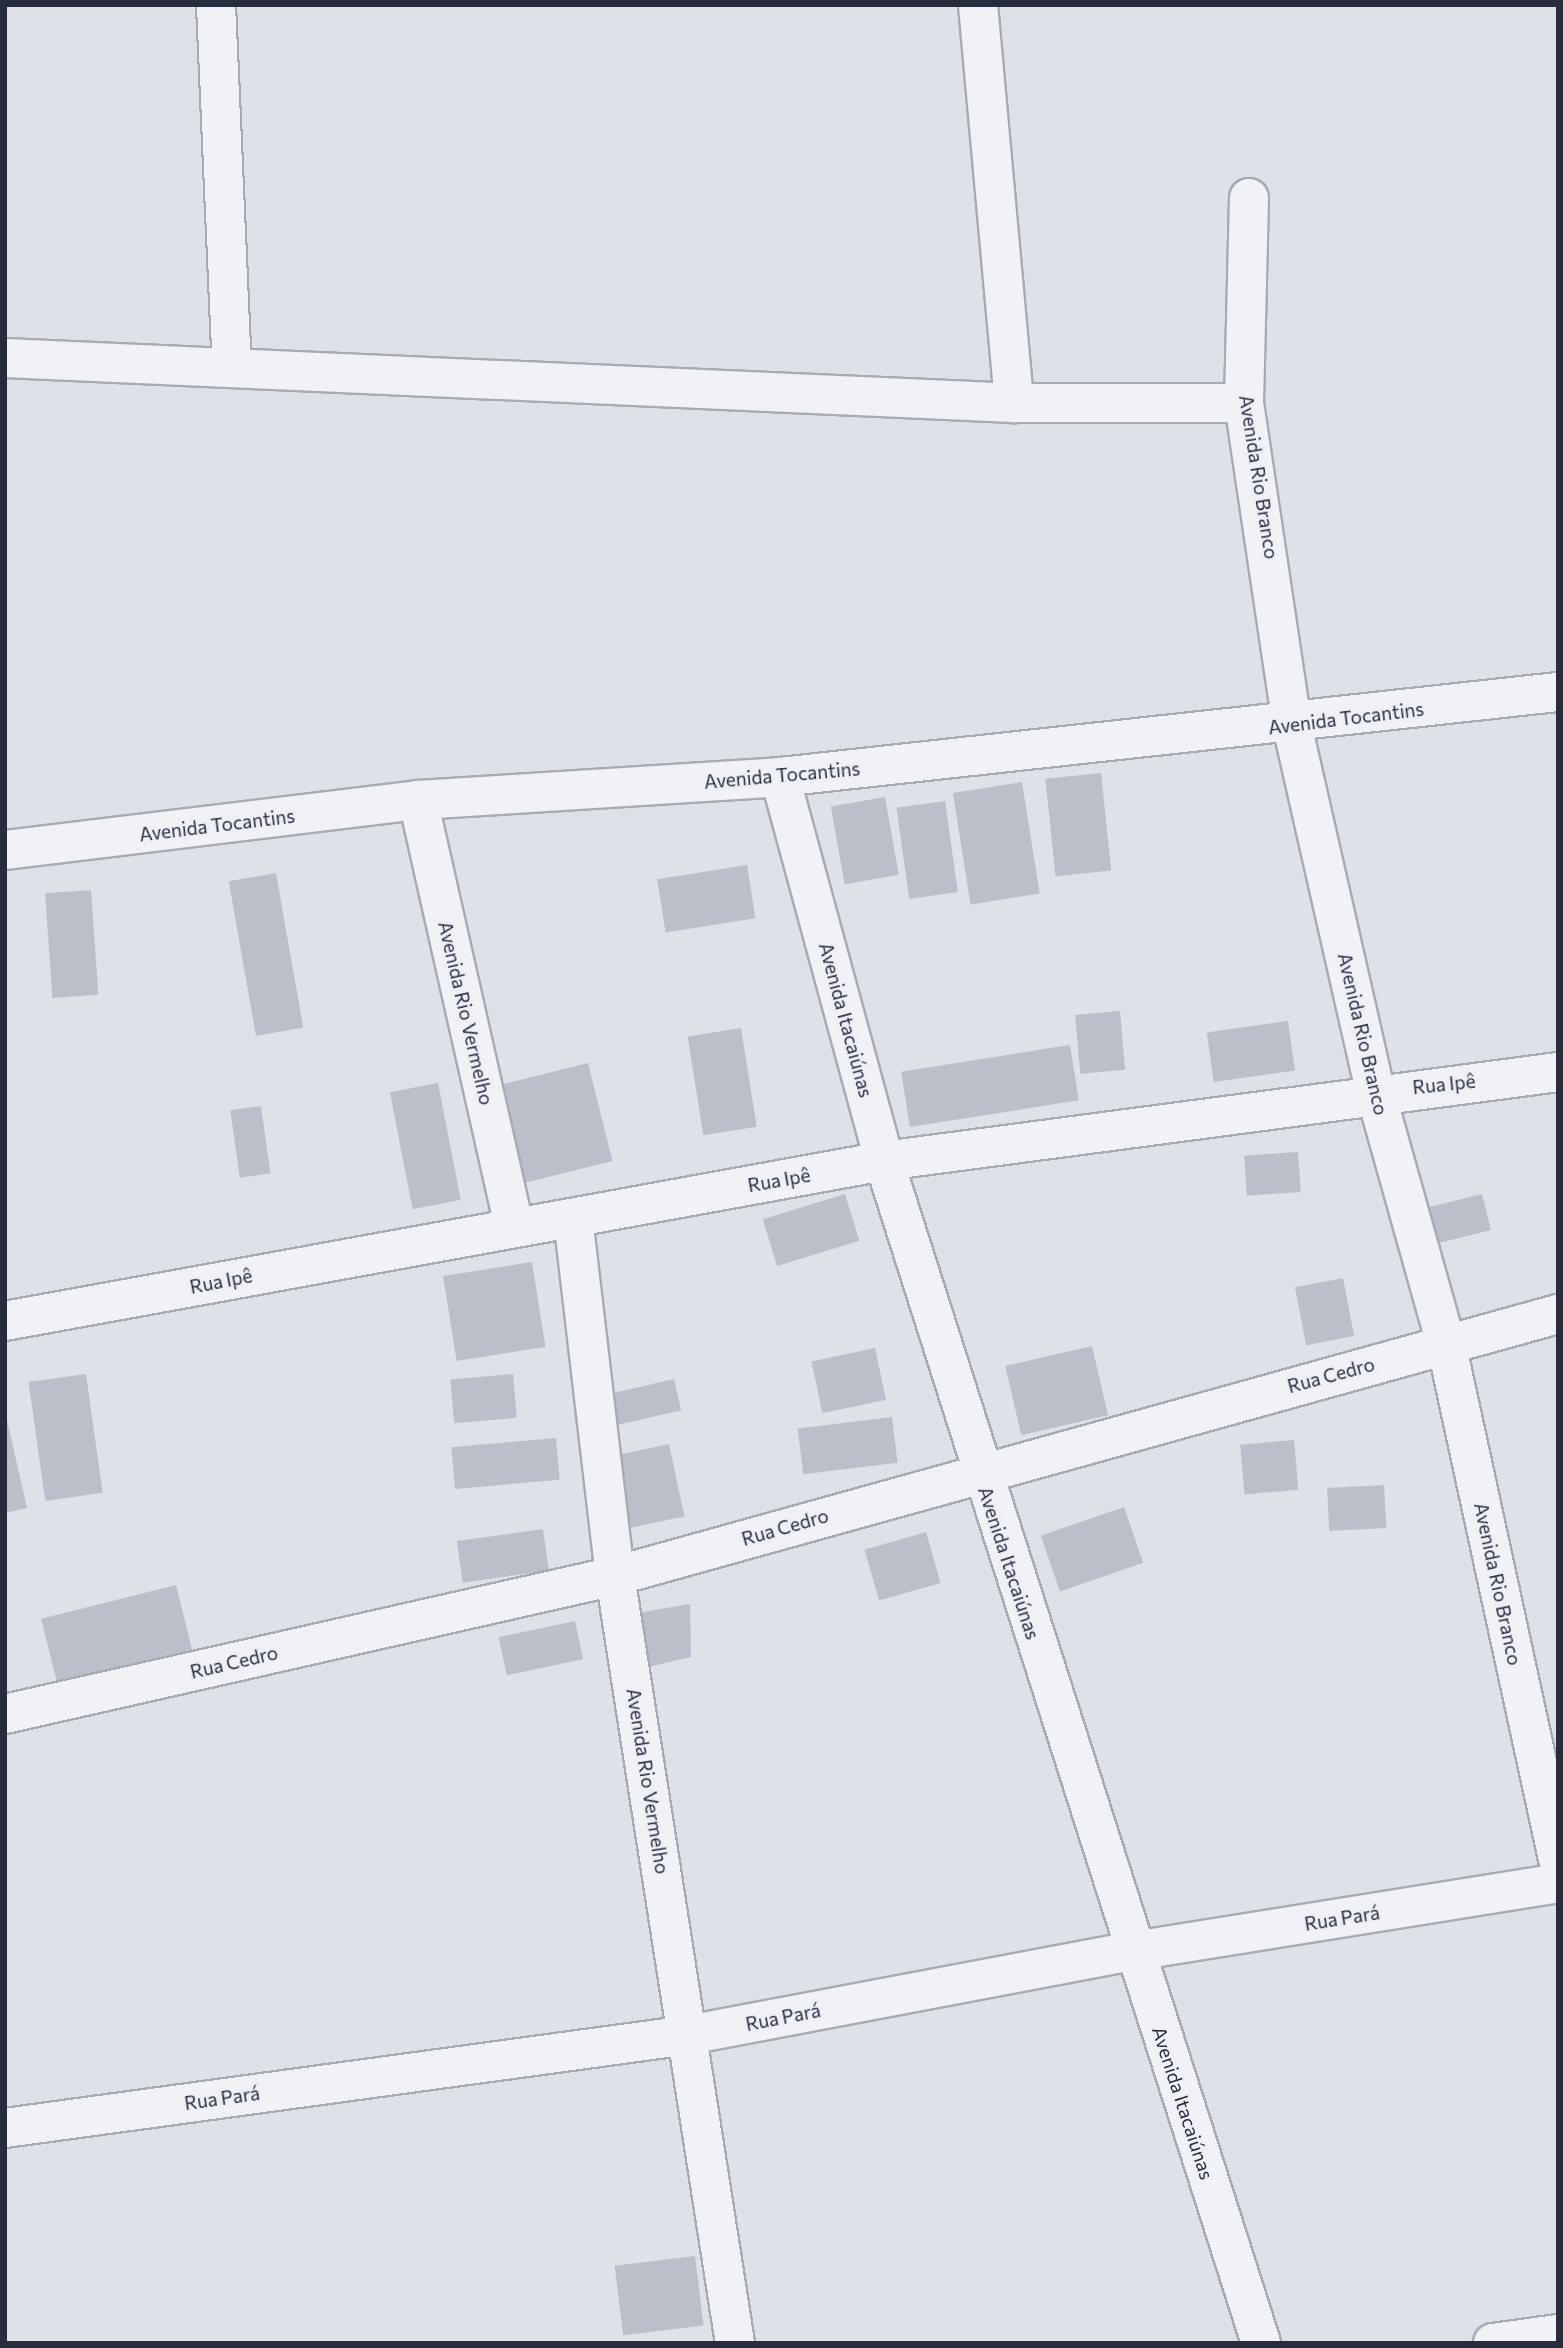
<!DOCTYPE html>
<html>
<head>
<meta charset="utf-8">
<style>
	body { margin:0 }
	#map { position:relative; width:1563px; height:2348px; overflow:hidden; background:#dee1e7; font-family:Commissioner,sans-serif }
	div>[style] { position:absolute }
	.building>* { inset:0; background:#bcbfca; transform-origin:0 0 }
	.roads { filter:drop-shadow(2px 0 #a7abb4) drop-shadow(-2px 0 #a7abb4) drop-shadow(0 2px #a7abb4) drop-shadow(0 -2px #a7abb4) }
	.minor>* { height:38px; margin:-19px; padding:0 19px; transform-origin:19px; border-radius:19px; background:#f1f2f6 }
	span { translate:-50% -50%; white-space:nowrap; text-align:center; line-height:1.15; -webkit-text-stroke:7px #eef0f5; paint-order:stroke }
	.street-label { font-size:19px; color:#282d3e }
	.frame { position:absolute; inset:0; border:7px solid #282d3e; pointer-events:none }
</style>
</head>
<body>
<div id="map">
	<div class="building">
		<div style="left:1101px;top:773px;width:98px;height:56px;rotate:84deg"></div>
		<div style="left:1022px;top:782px;width:113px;height:70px;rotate:81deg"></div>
		<div style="left:885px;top:797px;width:79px;height:55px;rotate:80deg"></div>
		<div style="left:945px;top:801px;width:92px;height:49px;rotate:82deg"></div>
		<div style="left:747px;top:865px;width:54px;height:91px;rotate:81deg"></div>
		<div style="left:276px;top:873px;width:157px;height:48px;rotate:80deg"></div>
		<div style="left:91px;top:890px;width:105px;height:46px;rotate:86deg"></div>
		<div style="left:1120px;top:1011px;width:59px;height:45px;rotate:85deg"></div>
		<div style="left:1288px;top:1021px;width:50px;height:82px;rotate:82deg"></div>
		<div style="left:741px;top:1028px;width:100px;height:54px;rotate:81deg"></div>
		<div style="left:1070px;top:1045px;width:56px;height:171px;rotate:81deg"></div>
		<div style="left:588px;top:1063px;width:101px;height:93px;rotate:76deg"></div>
		<div style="left:438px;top:1083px;width:119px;height:49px;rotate:79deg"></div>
		<div style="left:261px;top:1106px;width:68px;height:31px;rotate:82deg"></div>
		<div style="left:1298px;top:1152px;width:40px;height:54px;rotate:86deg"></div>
		<div style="left:845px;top:1194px;width:49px;height:86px;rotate:73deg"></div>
		<div style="left:1482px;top:1194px;width:37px;height:59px;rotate:76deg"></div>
		<div style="left:532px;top:1262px;width:86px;height:90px;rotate:81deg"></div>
		<div style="left:1343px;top:1278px;width:59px;height:49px;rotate:79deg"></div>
		<div style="left:1092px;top:1346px;width:71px;height:89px;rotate:77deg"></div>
		<div style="left:875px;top:1348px;width:53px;height:65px;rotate:78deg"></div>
		<div style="left:86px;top:1374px;width:120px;height:58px;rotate:82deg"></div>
		<div style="left:513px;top:1374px;width:44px;height:63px;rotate:85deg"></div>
		<div style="left:674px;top:1379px;width:32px;height:69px;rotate:77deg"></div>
		<div style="clip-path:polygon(5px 1411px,27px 1508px,5px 1513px)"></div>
		<div style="left:892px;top:1417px;width:46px;height:95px;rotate:83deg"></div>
		<div style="left:556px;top:1438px;width:42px;height:105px;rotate:85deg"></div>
		<div style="left:1294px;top:1440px;width:50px;height:54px;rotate:85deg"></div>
		<div style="left:669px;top:1444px;width:74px;height:59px;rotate:78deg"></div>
		<div style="left:1384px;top:1485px;width:43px;height:57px;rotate:87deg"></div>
		<div style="left:1124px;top:1507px;width:59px;height:88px;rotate:71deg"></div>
		<div style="left:543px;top:1529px;width:42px;height:87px;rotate:82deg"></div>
		<div style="left:926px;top:1532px;width:53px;height:64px;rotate:74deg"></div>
		<div style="left:176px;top:1585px;width:67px;height:139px;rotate:76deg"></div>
		<div style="clip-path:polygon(690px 1604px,691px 1657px,644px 1668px,631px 1614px)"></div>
		<div style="left:575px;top:1621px;width:39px;height:78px;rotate:78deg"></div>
		<div style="left:695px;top:2256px;width:70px;height:81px;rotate:83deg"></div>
	</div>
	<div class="roads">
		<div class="minor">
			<div style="left:216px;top:5px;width:361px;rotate:87.5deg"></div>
			<div style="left:978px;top:5px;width:400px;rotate:84.8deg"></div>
			<div style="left:1249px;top:198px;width:205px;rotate:91.4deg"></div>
			<div style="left:1244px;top:403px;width:326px;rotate:81.5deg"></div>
			<div style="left:1292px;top:725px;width:375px;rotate:77.2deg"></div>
			<div style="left:1375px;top:1091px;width:262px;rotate:74.3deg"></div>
			<div style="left:1446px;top:1343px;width:528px;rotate:77.75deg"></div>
			<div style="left:5px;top:358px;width:1010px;rotate:2.55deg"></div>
			<div style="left:1014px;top:403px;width:230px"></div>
			<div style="left:780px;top:777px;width:398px;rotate:74.8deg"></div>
			<div style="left:884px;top:1161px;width:1241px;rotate:72.31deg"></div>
			<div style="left:418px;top:800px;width:437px;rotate:77.3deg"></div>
			<div style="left:5px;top:850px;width:416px;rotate:-6.9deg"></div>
			<div style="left:418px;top:800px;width:363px;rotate:-3.6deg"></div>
			<div style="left:780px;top:777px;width:783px;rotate:-6.24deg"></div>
			<div style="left:573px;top:1218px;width:360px;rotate:83.3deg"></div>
			<div style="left:615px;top:1576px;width:776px;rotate:81.11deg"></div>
			<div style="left:5px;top:1321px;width:893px;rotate:-10.32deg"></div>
			<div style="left:884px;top:1161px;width:680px;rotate:-7.52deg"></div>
			<div style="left:5px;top:1714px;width:625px;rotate:-12.75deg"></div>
			<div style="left:615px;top:1576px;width:979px;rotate:-15.53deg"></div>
			<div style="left:5px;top:2128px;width:689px;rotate:-7.75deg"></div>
			<div style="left:688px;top:2035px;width:454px;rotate:-10.7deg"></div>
			<div style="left:1134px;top:1951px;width:429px;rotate:-9.1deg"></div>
			<div style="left:1493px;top:2343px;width:66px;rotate:-7.9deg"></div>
		</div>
	</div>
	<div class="street-label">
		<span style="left:1259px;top:477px;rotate:81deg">Avenida Rio Branco</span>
		<span style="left:1346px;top:718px;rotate:-7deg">Avenida Tocantins</span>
		<span style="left:782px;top:775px;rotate:-5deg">Avenida Tocantins</span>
		<span style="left:217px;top:825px;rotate:-7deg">Avenida Tocantins</span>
		<span style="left:466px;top:1013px;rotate:77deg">Avenida Rio Vermelho</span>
		<span style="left:846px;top:1020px;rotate:75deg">Avenida Itacaiúnas</span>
		<span style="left:1363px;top:1034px;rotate:77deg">Avenida Rio Branco</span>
		<span style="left:1444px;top:1084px;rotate:-6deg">Rua Ipê</span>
		<span style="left:779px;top:1180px;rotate:-10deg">Rua Ipê</span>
		<span style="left:221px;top:1281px;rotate:-11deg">Rua Ipê</span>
		<span style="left:1331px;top:1375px;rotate:-15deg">Rua Cedro</span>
		<span style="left:785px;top:1527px;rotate:-16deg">Rua Cedro</span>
		<span style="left:1009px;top:1563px;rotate:72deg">Avenida Itacaiúnas</span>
		<span style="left:1498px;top:1584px;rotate:78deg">Avenida Rio Branco</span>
		<span style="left:234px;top:1662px;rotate:-13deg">Rua Cedro</span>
		<span style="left:648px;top:1781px;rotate:81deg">Avenida Rio Vermelho</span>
		<span style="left:1342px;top:1918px;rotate:-9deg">Rua Pará</span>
		<span style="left:783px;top:2017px;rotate:-11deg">Rua Pará</span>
		<span style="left:222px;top:2098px;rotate:-8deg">Rua Pará</span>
		<span style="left:1183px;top:2103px;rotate:72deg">Avenida Itacaiúnas</span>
	</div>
	<div class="frame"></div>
</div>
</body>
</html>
